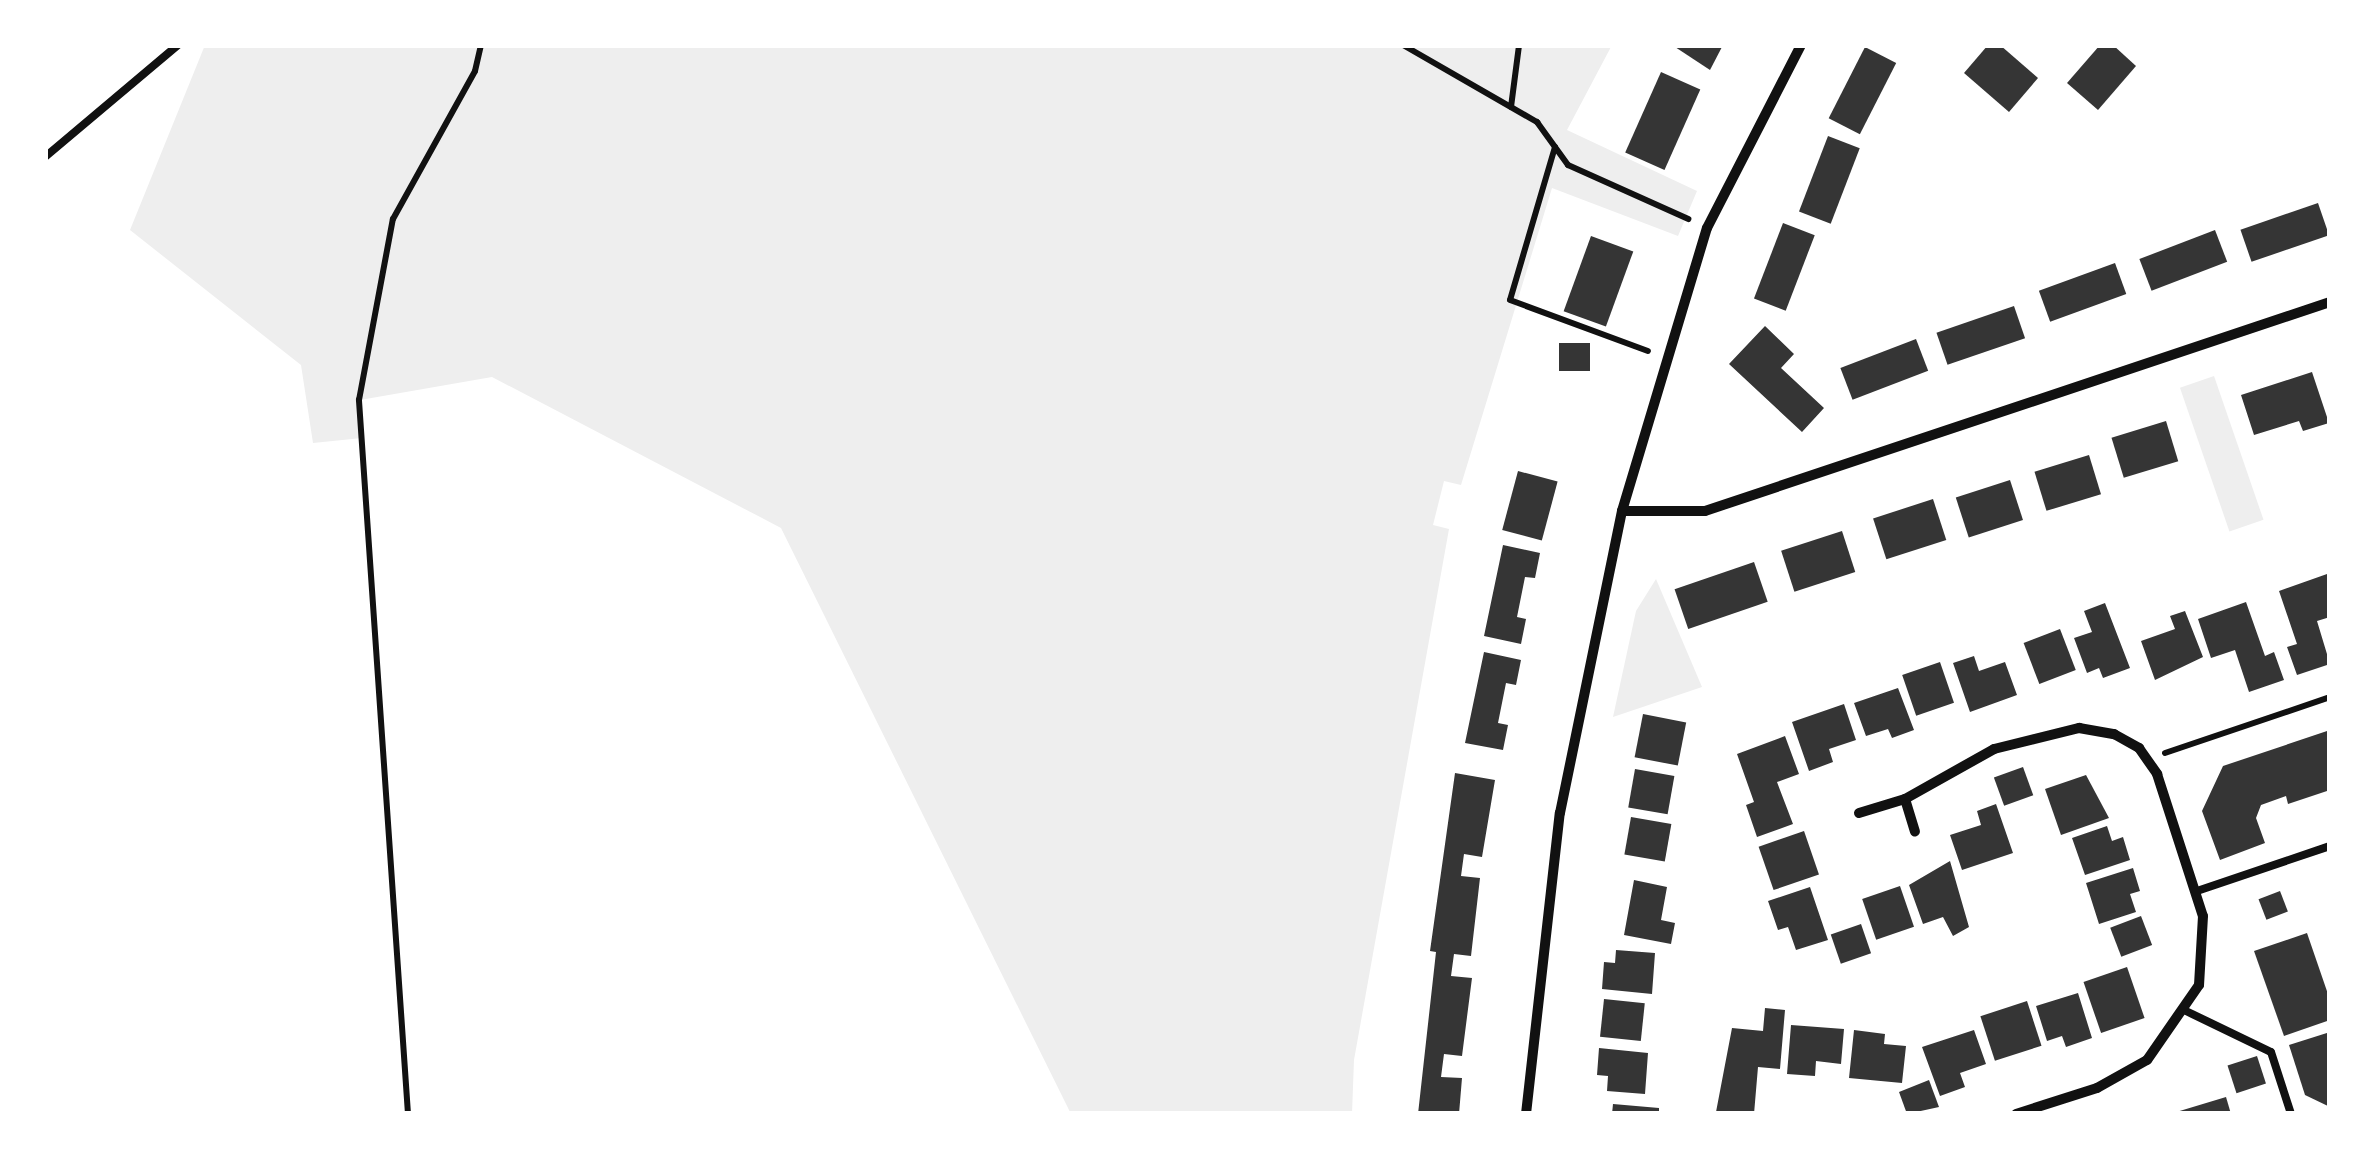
<!DOCTYPE html>
<html>
<head>
<meta charset="utf-8">
<style>
	body { margin:0 }
	#map { position:relative; width:2375px; height:1159px; overflow:hidden; background:#fff; font-family:Helvetica,sans-serif }
	div>[style] { position:absolute }
	.green>* { inset:0; background:#eee; transform-origin:0 0 }
	.building>* { inset:0; background:#353535; transform-origin:0 0 }
	.path>* { height:6px; margin:-3px; padding:0 3px; transform-origin:3px; border-radius:3px; background:#111 }
	.service>* { height:8px; margin:-4px; padding:0 4px; transform-origin:4px; border-radius:4px; background:#111 }
	.minor>* { height:10px; margin:-5px; padding:0 5px; transform-origin:5px; border-radius:5px; background:#111 }
	span { translate:-50% -50%; white-space:nowrap; text-align:center; line-height:1.15; -webkit-text-stroke:9px #fff; paint-order:stroke }
	.frame { position:absolute; inset:0; border:48px solid #fff; pointer-events:none }
</style>
</head>
<body>
<div id="map">
	<div class="green">
		<div style="clip-path:polygon(205px 45px,1612px 45px,1567px 130px,1697px 191px,1678px 236px,1552px 188px,1461px 485px,1444px 481px,1433px 525px,1449px 529px,1354px 1060px,1352px 1114px,1071px 1114px,781px 528px,492px 377px,360px 400px,362px 438px,313px 443px,301px 365px,130px 230px)"></div>
		<div style="left:2214px;top:376px;width:152px;height:36px;rotate:71deg"></div>
		<div style="clip-path:polygon(1656px 579px,1702px 687px,1613px 717px,1636px 611px)"></div>
	</div>
	<div class="building">
		<div style="clip-path:polygon(1672px 45px,1723px 45px,1710px 70px)"></div>
		<div style="clip-path:polygon(1988px 45px,2000px 45px,2038px 78px,2009px 112px,1964px 73px)"></div>
		<div style="clip-path:polygon(2100px 45px,2113px 45px,2136px 66px,2098px 110px,2067px 83px)"></div>
		<div style="left:1865px;top:47px;width:35px;height:80px;rotate:27deg"></div>
		<div style="left:1661px;top:72px;width:43px;height:88px;rotate:24deg"></div>
		<div style="left:1828px;top:136px;width:34px;height:81px;rotate:21deg"></div>
		<div style="left:2318px;top:203px;width:34px;height:82px;rotate:71deg"></div>
		<div style="left:1783px;top:223px;width:34px;height:81px;rotate:21deg"></div>
		<div style="left:2215px;top:230px;width:34px;height:81px;rotate:69deg"></div>
		<div style="left:1591px;top:236px;width:45px;height:80px;rotate:20deg"></div>
		<div style="left:2115px;top:263px;width:33px;height:81px;rotate:70deg"></div>
		<div style="left:2014px;top:306px;width:34px;height:82px;rotate:71deg"></div>
		<div style="clip-path:polygon(1765px 326px,1794px 354px,1781px 368px,1824px 408px,1802px 432px,1729px 364px)"></div>
		<div style="left:1916px;top:339px;width:34px;height:81px;rotate:69deg"></div>
		<div style="left:1559px;top:343px;width:31px;height:28px"></div>
		<div style="clip-path:polygon(2312px 372px,2329px 423px,2303px 431px,2299px 421px,2254px 435px,2241px 395px)"></div>
		<div style="left:2166px;top:421px;width:42px;height:57px;rotate:73deg"></div>
		<div style="left:2089px;top:455px;width:41px;height:57px;rotate:73deg"></div>
		<div style="left:1518px;top:471px;width:41px;height:61px;rotate:15deg"></div>
		<div style="left:2010px;top:480px;width:42px;height:57px;rotate:72deg"></div>
		<div style="left:1933px;top:499px;width:43px;height:63px;rotate:72deg"></div>
		<div style="left:1842px;top:531px;width:43px;height:64px;rotate:72deg"></div>
		<div style="clip-path:polygon(1503px 545px,1540px 553px,1535px 578px,1525px 577px,1517px 617px,1526px 619px,1521px 644px,1484px 636px)"></div>
		<div style="left:1754px;top:562px;width:42px;height:84px;rotate:71deg"></div>
		<div style="clip-path:polygon(2327px 574px,2330px 617px,2317px 621px,2330px 664px,2297px 675px,2287px 647px,2297px 644px,2279px 591px)"></div>
		<div style="clip-path:polygon(2246px 602px,2265px 656px,2274px 652px,2284px 680px,2249px 692px,2235px 650px,2211px 658px,2198px 619px)"></div>
		<div style="clip-path:polygon(2105px 603px,2130px 668px,2103px 678px,2099px 668px,2087px 673px,2074px 638px,2092px 632px,2084px 611px)"></div>
		<div style="clip-path:polygon(2185px 611px,2203px 657px,2155px 680px,2141px 641px,2175px 629px,2170px 616px)"></div>
		<div style="left:2060px;top:629px;width:44px;height:39px;rotate:69deg"></div>
		<div style="clip-path:polygon(1484px 652px,1521px 660px,1516px 685px,1506px 683px,1498px 723px,1508px 725px,1503px 750px,1465px 743px)"></div>
		<div style="clip-path:polygon(1974px 656px,1979px 671px,2005px 662px,2017px 695px,1970px 712px,1953px 663px)"></div>
		<div style="left:1940px;top:662px;width:43px;height:40px;rotate:71deg"></div>
		<div style="clip-path:polygon(1898px 688px,1914px 730px,1892px 738px,1888px 729px,1866px 736px,1854px 703px)"></div>
		<div style="clip-path:polygon(1844px 704px,1856px 740px,1829px 749px,1833px 762px,1809px 771px,1792px 722px)"></div>
		<div style="left:1643px;top:714px;width:44px;height:44px;rotate:11deg"></div>
		<div style="clip-path:polygon(2330px 730px,2330px 790px,2288px 804px,2286px 796px,2261px 805px,2256px 818px,2265px 843px,2220px 860px,2202px 811px,2223px 766px)"></div>
		<div style="clip-path:polygon(1785px 736px,1799px 774px,1777px 782px,1793px 824px,1757px 837px,1746px 805px,1754px 802px,1737px 754px)"></div>
		<div style="left:2023px;top:767px;width:30px;height:31px;rotate:70deg"></div>
		<div style="left:1635px;top:769px;width:40px;height:39px;rotate:10deg"></div>
		<div style="clip-path:polygon(1455px 773px,1495px 780px,1482px 857px,1464px 854px,1461px 876px,1480px 878px,1471px 956px,1454px 954px,1451px 976px,1472px 978px,1462px 1056px,1444px 1054px,1441px 1077px,1462px 1078px,1459px 1114px,1418px 1114px,1436px 952px,1430px 951px)"></div>
		<div style="clip-path:polygon(2086px 775px,2109px 818px,2061px 835px,2045px 789px)"></div>
		<div style="clip-path:polygon(1996px 804px,2013px 853px,1962px 870px,1950px 835px,1981px 825px,1977px 811px)"></div>
		<div style="left:1631px;top:817px;width:41px;height:38px;rotate:10deg"></div>
		<div style="clip-path:polygon(2107px 826px,2112px 841px,2123px 837px,2130px 860px,2085px 875px,2072px 838px)"></div>
		<div style="left:1804px;top:831px;width:46px;height:48px;rotate:71deg"></div>
		<div style="clip-path:polygon(1950px 861px,1969px 927px,1953px 936px,1943px 917px,1923px 924px,1909px 885px)"></div>
		<div style="clip-path:polygon(2133px 868px,2140px 891px,2130px 894px,2136px 912px,2099px 924px,2086px 883px)"></div>
		<div style="clip-path:polygon(1634px 880px,1667px 887px,1661px 920px,1675px 923px,1671px 944px,1624px 935px)"></div>
		<div style="left:1900px;top:886px;width:43px;height:40px;rotate:71deg"></div>
		<div style="clip-path:polygon(1810px 887px,1828px 940px,1796px 950px,1788px 927px,1778px 930px,1768px 901px)"></div>
		<div style="left:2280px;top:891px;width:22px;height:23px;rotate:69deg"></div>
		<div style="left:2141px;top:916px;width:31px;height:33px;rotate:69deg"></div>
		<div style="left:1861px;top:924px;width:31px;height:32px;rotate:71deg"></div>
		<div style="clip-path:polygon(2307px 933px,2330px 1000px,2330px 1020px,2284px 1036px,2254px 951px)"></div>
		<div style="clip-path:polygon(1616px 950px,1655px 953px,1652px 994px,1602px 989px,1604px 962px,1615px 963px)"></div>
		<div style="left:2127px;top:967px;width:54px;height:46px;rotate:71deg"></div>
		<div style="clip-path:polygon(2078px 993px,2092px 1038px,2066px 1047px,2062px 1036px,2047px 1041px,2036px 1006px)"></div>
		<div style="left:1604px;top:999px;width:41px;height:38px;rotate:6deg"></div>
		<div style="left:2027px;top:1001px;width:47px;height:49px;rotate:72deg"></div>
		<div style="clip-path:polygon(1765px 1008px,1785px 1010px,1780px 1069px,1758px 1067px,1754px 1114px,1716px 1112px,1732px 1028px,1763px 1031px)"></div>
		<div style="clip-path:polygon(1791px 1025px,1844px 1029px,1841px 1064px,1816px 1061px,1815px 1076px,1787px 1074px)"></div>
		<div style="clip-path:polygon(1854px 1030px,1885px 1034px,1884px 1044px,1906px 1046px,1902px 1083px,1849px 1078px)"></div>
		<div style="clip-path:polygon(1974px 1030px,1986px 1064px,1960px 1073px,1965px 1087px,1940px 1096px,1922px 1047px)"></div>
		<div style="clip-path:polygon(2330px 1032px,2330px 1107px,2305px 1095px,2289px 1045px)"></div>
		<div style="clip-path:polygon(1599px 1048px,1648px 1053px,1645px 1094px,1607px 1091px,1608px 1076px,1597px 1075px)"></div>
		<div style="left:2257px;top:1056px;width:29px;height:31px;rotate:72deg"></div>
		<div style="clip-path:polygon(1929px 1080px,1939px 1107px,1907px 1114px,1899px 1092px)"></div>
		<div style="clip-path:polygon(2226px 1097px,2231px 1114px,2174px 1114px,2173px 1113px)"></div>
		<div style="clip-path:polygon(1613px 1104px,1659px 1108px,1659px 1114px,1612px 1114px)"></div>
	</div>
	<div class="path">
		<div style="left:1403px;top:45px;width:155px;rotate:29.9deg"></div>
		<div style="left:1537px;top:122px;width:53px;rotate:54.2deg"></div>
		<div style="left:1568px;top:165px;width:132px;rotate:24.2deg"></div>
		<div style="left:1511px;top:107px;width:63px;rotate:-82.6deg"></div>
		<div style="left:1555px;top:147px;width:159px;rotate:106.4deg"></div>
		<div style="left:1510px;top:300px;width:147px;rotate:20.3deg"></div>
		<div style="left:2165px;top:753px;width:174px;rotate:-18.7deg"></div>
		<div style="left:408px;top:1114px;width:716px;rotate:-93.93deg"></div>
		<div style="left:359px;top:400px;width:184px;rotate:-79.4deg"></div>
		<div style="left:393px;top:219px;width:169px;rotate:-61deg"></div>
		<div style="left:475px;top:71px;width:27px;rotate:-77deg"></div>
	</div>
	<div class="service">
		<div style="left:45px;top:157px;width:174px;rotate:-40.1deg"></div>
		<div style="left:2197px;top:891px;width:140px;rotate:-18.7deg"></div>
		<div style="left:2186px;top:1011px;width:94px;rotate:25.8deg"></div>
		<div style="left:2271px;top:1052px;width:65px;rotate:72.1deg"></div>
	</div>
	<div class="minor">
		<div style="left:1622px;top:511px;width:83px"></div>
		<div style="left:1705px;top:511px;width:659px;rotate:-18.49deg"></div>
		<div style="left:1905px;top:799px;width:34px;rotate:73deg"></div>
		<div style="left:1859px;top:813px;width:48px;rotate:-16.9deg"></div>
		<div style="left:1905px;top:799px;width:102px;rotate:-29.3deg"></div>
		<div style="left:1994px;top:749px;width:88px;rotate:-13.9deg"></div>
		<div style="left:2079px;top:728px;width:36px;rotate:10deg"></div>
		<div style="left:2114px;top:734px;width:29px;rotate:29deg"></div>
		<div style="left:2139px;top:748px;width:32px;rotate:55deg"></div>
		<div style="left:2157px;top:774px;width:149px;rotate:72.1deg"></div>
		<div style="left:2203px;top:916px;width:69px;rotate:93.3deg"></div>
		<div style="left:2199px;top:985px;width:91px;rotate:124.7deg"></div>
		<div style="left:2147px;top:1060px;width:57px;rotate:150.8deg"></div>
		<div style="left:2097px;top:1088px;width:85px;rotate:162.2deg"></div>
		<div style="left:1526px;top:1114px;width:303px;rotate:-83.6deg"></div>
		<div style="left:1560px;top:813px;width:308px;rotate:-78.4deg"></div>
		<div style="left:1622px;top:511px;width:295px;rotate:-73.3deg"></div>
		<div style="left:1707px;top:228px;width:206px;rotate:-62.8deg"></div>
	</div>
	<div class="frame"></div>
</div>
</body>
</html>
